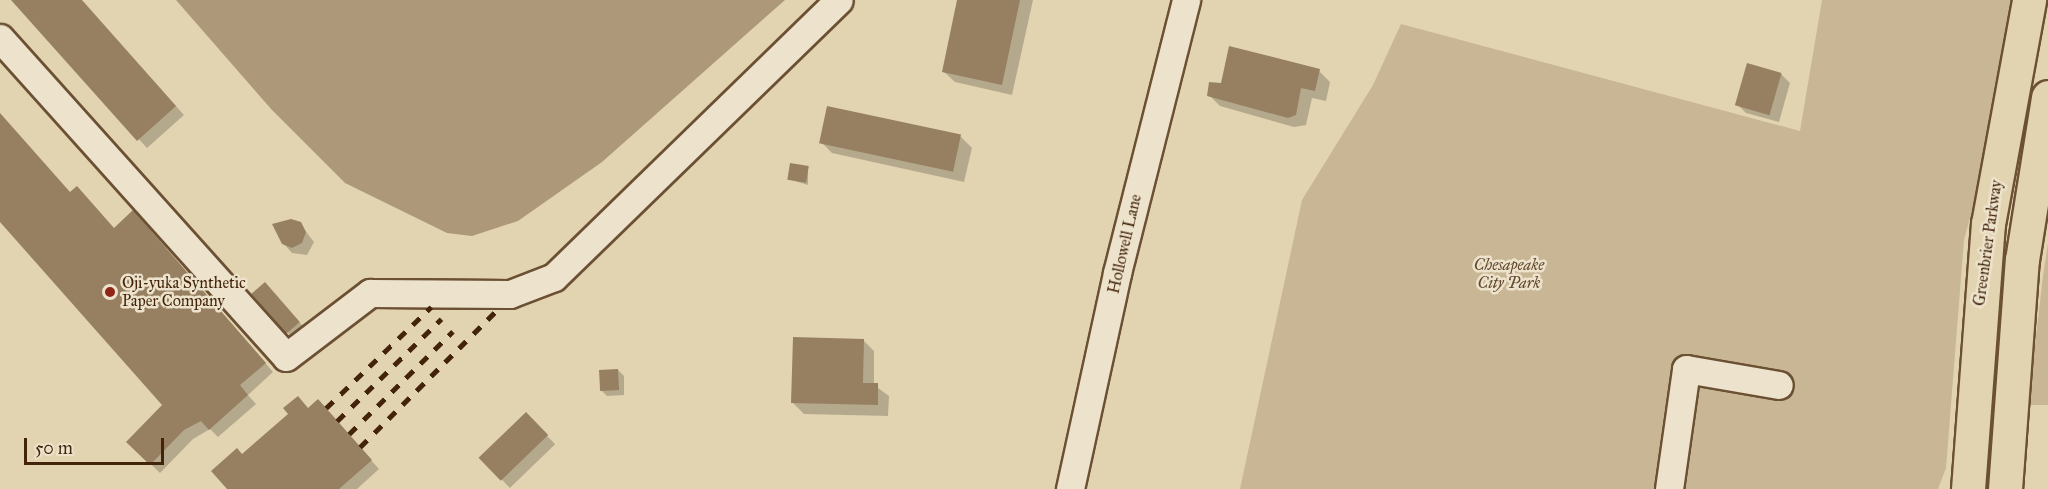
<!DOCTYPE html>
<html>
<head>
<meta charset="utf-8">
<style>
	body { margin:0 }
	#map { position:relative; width:2048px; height:489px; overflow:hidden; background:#e3d4b1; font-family:"IM FELL Great Primer",serif }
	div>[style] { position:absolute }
	.green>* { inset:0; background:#c8b695 }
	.water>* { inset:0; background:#ad9879 }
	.shadow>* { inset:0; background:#0003; transform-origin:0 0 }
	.building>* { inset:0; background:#968061; transform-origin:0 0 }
	.roads { filter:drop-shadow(2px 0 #6b5034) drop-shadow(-2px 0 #6b5034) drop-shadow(0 2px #6b5034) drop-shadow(0 -2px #6b5034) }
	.minor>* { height:27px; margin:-13.5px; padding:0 13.5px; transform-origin:13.5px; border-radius:13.5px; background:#ede3cc }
	.major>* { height:33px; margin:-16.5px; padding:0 16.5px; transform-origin:16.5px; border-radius:16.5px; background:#e3d4b1 }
	.rail>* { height:4.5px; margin-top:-2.25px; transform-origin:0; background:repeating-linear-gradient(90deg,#43240b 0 10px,transparent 0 20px) }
	.dots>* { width:16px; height:16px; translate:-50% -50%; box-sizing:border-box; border:3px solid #ede3cc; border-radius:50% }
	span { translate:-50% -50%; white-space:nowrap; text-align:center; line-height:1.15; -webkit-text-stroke:5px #ede3cc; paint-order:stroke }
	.street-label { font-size:16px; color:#43240b }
	.park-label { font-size:16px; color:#64482e; font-style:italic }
	.poi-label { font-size:16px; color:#43240b }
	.left { translate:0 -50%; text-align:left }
	.scale { position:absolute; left:24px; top:438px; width:140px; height:27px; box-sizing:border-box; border:3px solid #43240b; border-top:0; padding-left:8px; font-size:18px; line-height:21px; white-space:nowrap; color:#43240b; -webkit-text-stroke:4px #ede3cc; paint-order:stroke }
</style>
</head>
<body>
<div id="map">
	<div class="green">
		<div style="clip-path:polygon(1822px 0,2015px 0,1988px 150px,1964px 240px,1946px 468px,1938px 489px,1240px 489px,1302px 200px,1373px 85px,1401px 24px,1800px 131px)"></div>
		<div style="clip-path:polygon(2048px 243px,2048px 405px,2028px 405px,2043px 276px)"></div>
	</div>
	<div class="water">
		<div style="clip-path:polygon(176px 0,785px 0,602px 162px,518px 221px,472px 236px,447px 233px,345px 183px,272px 110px)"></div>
	</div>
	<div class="shadow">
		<div style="clip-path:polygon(12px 0,81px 0,184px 115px,147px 148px)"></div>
		<div style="clip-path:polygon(959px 0,1033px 0,1012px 95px,955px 82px,943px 71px)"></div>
		<div style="clip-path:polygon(1319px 71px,1330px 82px,1326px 101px,1312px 98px,1306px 125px,1294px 127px,1220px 106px,1209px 95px,1222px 85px)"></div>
		<div style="clip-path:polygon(1781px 74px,1790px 83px,1779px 122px,1746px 113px,1737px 104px)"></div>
		<div style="clip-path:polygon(0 114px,70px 194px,114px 229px,142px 221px,273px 372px,248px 395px,256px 404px,218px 437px,210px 429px,193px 439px,160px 473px,128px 442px,164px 405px,0 219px)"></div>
		<div style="clip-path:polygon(961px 137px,972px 148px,964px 182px,832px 153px,821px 142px)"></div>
		<div style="clip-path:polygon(808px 168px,808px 185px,788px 179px)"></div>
		<div style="clip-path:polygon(300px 224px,314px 242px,307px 255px,292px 253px,283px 243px)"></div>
		<div style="clip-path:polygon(273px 292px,308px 332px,296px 342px,288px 333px)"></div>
		<div style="clip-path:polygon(863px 340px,874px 351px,874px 385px,889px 396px,888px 416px,804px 414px,793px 403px)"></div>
		<div style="clip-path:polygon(618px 370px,624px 376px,624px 395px,607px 396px,601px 390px)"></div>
		<div style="clip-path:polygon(309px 409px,326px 410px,379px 469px,357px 489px,229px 489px,243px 456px)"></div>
		<div style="left:526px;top:414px;width:42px;height:63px;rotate:46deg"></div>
	</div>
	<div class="building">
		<div style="clip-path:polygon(11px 0,82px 0,176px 106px,137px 141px)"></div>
		<div style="clip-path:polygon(957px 0,1020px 0,1002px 85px,942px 72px)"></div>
		<div style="clip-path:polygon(1229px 46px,1320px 69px,1315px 91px,1301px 88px,1296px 115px,1288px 118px,1207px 96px,1209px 82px,1221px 83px)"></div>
		<div style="left:1747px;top:63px;width:36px;height:44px;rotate:16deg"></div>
		<div style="left:827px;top:106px;width:137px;height:38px;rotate:12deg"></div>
		<div style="clip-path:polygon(0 113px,70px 192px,77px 186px,114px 228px,133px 210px,266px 363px,240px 385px,248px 395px,209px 430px,201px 421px,184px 430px,150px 465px,126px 442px,162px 405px,0 222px)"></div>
		<div style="left:790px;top:163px;width:19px;height:17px;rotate:9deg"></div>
		<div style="clip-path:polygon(291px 219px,301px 222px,306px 232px,302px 243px,292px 248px,282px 244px,272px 224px)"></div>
		<div style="left:265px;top:282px;width:53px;height:18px;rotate:49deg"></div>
		<div style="clip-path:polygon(793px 337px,864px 339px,863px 383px,878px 383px,878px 405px,791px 403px)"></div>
		<div style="left:618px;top:369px;width:21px;height:19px;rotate:87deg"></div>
		<div style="clip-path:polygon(298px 396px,308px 408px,318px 399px,372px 460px,339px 489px,227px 489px,211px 471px,237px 448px,242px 454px,288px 414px,283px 408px)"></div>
		<div style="left:526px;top:412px;width:32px;height:66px;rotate:46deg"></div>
	</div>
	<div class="roads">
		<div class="minor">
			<div style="left:0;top:38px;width:428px;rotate:48.1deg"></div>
			<div style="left:286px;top:357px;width:106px;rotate:-37.3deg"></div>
			<div style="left:370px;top:293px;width:140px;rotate:0.4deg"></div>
			<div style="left:510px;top:294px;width:47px;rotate:-21.1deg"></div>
			<div style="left:554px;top:277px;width:397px;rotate:-44.2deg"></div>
			<div style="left:1070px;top:489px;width:221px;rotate:-77.7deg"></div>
			<div style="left:1117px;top:273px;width:282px;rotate:-75.8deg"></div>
			<div style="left:1669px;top:489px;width:121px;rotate:-81.9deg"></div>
			<div style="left:1686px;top:369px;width:94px;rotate:9.8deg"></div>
		</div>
		<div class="major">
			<div style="left:1968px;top:489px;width:266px;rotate:-85.7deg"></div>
			<div style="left:1988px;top:224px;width:228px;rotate:-79.6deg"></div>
			<div style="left:2005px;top:489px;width:230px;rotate:-85.8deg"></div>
			<div style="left:2022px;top:260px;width:165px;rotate:-80.9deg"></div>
		</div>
	</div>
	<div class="rail">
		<div style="left:326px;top:408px;width:146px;rotate:-43.9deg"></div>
		<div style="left:337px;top:421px;width:146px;rotate:-44.4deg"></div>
		<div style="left:349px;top:434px;width:146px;rotate:-44.7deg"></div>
		<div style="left:360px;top:447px;width:197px;rotate:-45deg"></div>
	</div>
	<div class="dots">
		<div style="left:110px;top:292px;background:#8f2418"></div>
	</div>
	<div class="street-label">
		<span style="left:1988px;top:243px;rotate:-82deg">Greenbrier Parkway</span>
		<span style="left:1125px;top:244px;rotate:-77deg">Hollowell Lane</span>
	</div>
	<div class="park-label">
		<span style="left:1509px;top:274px">Chesapeake<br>City Park</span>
	</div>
	<div class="poi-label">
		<span class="left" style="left:122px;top:292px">Oji-yuka Synthetic<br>Paper Company</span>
	</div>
	<div class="scale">50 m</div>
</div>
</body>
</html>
